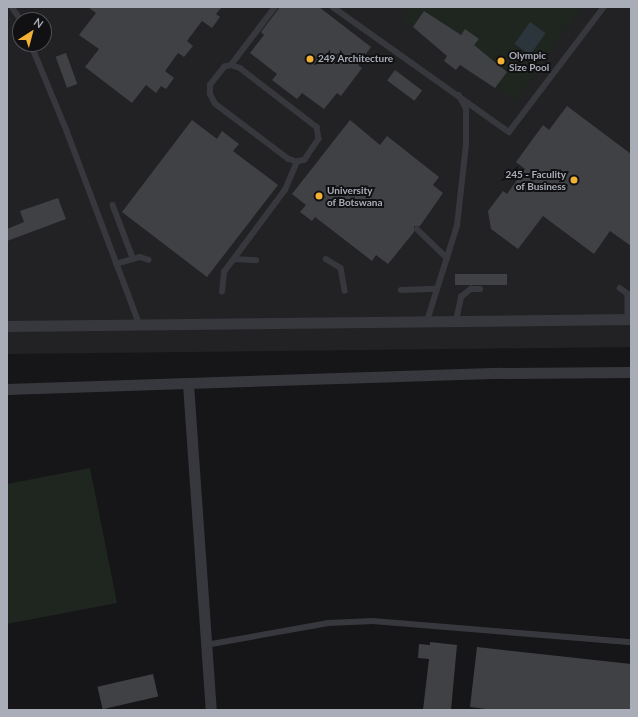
<!DOCTYPE html>
<html>
<head>
<meta charset="utf-8">
<style>
	body { margin:0 }
	#map { position:relative; width:638px; height:717px; overflow:hidden; background:#161618; font-family:Lato,sans-serif }
	div>[style] { position:absolute }
	.built>* { inset:0; background:#222225 }
	.green>* { inset:0; background:#1e261f }
	.water>* { inset:0; background:#2c353c; transform-origin:0 0 }
	.building>* { inset:0; background:#404145; transform-origin:0 0 }
	.service>* { height:5.5px; margin:-2.75px; padding:0 2.75px; transform-origin:2.75px; border-radius:2.75px; background:#37383d }
	.minor>* { height:11px; margin:-5.5px; padding:0 5.5px; transform-origin:5.5px; border-radius:5.5px; background:#37383d }
	.dots>* { width:11px; height:11px; translate:-50% -50%; box-sizing:border-box; border:2px solid #111113; border-radius:50% }
	span { translate:-50% -50%; white-space:nowrap; text-align:center; line-height:1.15; -webkit-text-stroke:4px #111113; paint-order:stroke }
	.poi-label { font-size:10px; color:#a8adb8; font-weight:700 }
	.left { translate:0 -50%; text-align:left }
	.right { translate:-100% -50%; text-align:right }
	.frame { position:absolute; inset:0; border:8px solid #a8adb8; pointer-events:none }
	.north { position:absolute; left:12px; top:12px; width:40px; height:40px; box-sizing:border-box; background:#111113; border:1px solid #4d4f55; border-radius:50%; rotate:36deg; font-size:11px; font-weight:700; line-height:16px; text-align:center; color:#a8adb8 }
	.north::after { content:''; display:block; margin:auto; width:14px; height:18px; background:#f2b134; clip-path:polygon(50% 0,100% 100%,50% 72%,0 100%) }
</style>
</head>
<body>
<div id="map">
	<div class="built">
		<div style="clip-path:polygon(evenodd,7px 7px,631px 7px,631px 347px,7px 354px,7px 7px,20px 20px,44px 20px,44px 44px,20px 44px,20px 20px)"></div>
	</div>
	<div class="green">
		<div style="clip-path:polygon(411px 7px,582px 7px,515px 101px,402px 20px)"></div>
		<div style="clip-path:polygon(90px 468px,117px 603px,7px 624px,7px 484px)"></div>
	</div>
	<div class="water">
		<div style="left:530px;top:22px;width:19px;height:27px;rotate:35deg"></div>
	</div>
	<div class="building">
		<div style="clip-path:polygon(88px 7px,222px 7px,216px 14px,220px 17px,212px 28px,202px 21px,187px 41px,193px 46px,184px 57px,178px 53px,165px 71px,174px 78px,166px 89px,161px 86px,156px 93px,146px 85px,132px 103px,85px 67px,99px 49px,79px 35px,96px 13px)"></div>
		<div style="clip-path:polygon(280px 7px,319px 7px,371px 47px,358px 65px,362px 68px,341px 96px,337px 93px,324px 109px,302px 93px,297px 99px,272px 80px,277px 74px,250px 53px,264px 35px,261px 32px)"></div>
		<div style="clip-path:polygon(424px 11px,461px 35px,465px 29px,479px 39px,474px 45px,507px 72px,495px 88px,460px 65px,456px 70px,444px 61px,447px 56px,413px 27px)"></div>
		<div style="left:66px;top:53px;width:33px;height:11px;rotate:70deg"></div>
		<div style="left:395px;top:70px;width:34px;height:13px;rotate:37deg"></div>
		<div style="clip-path:polygon(567px 106px,631px 154px,631px 246px,610px 231px,594px 254px,543px 216px,518px 249px,491px 229px,488px 211px,503px 191px,507px 194px,525px 169px,516px 162px,543px 125px,549px 130px)"></div>
		<div style="clip-path:polygon(192px 120px,217px 139px,222px 131px,239px 144px,233px 151px,278px 185px,207px 277px,122px 212px)"></div>
		<div style="clip-path:polygon(350px 120px,380px 145px,387px 136px,439px 177px,433px 185px,443px 193px,420px 226px,414px 226px,414px 232px,388px 264px,376px 255px,372px 261px,315px 217px,312px 221px,300px 212px,306px 205px,292px 194px)"></div>
		<div style="clip-path:polygon(58px 198px,66px 219px,7px 241px,7px 229px,24px 222px,20px 211px)"></div>
		<div style="left:455px;top:274px;width:52px;height:11px"></div>
		<div style="clip-path:polygon(430px 642px,457px 645px,451px 710px,423px 710px,429px 659px,418px 658px,419px 644px,430px 645px)"></div>
		<div style="clip-path:polygon(477px 647px,631px 664px,631px 710px,495px 710px,470px 707px)"></div>
		<div style="left:153px;top:674px;width:23px;height:57px;rotate:77deg"></div>
	</div>
	<div class="service">
		<div style="left:12px;top:7px;width:16px;rotate:55deg"></div>
		<div style="left:333px;top:7px;width:216px;rotate:35.4deg"></div>
		<div style="left:509px;top:132px;width:157px;rotate:-52.8deg"></div>
		<div style="left:31px;top:44px;width:94px;rotate:67.5deg"></div>
		<div style="left:67px;top:131px;width:207px;rotate:69.4deg"></div>
		<div style="left:231px;top:65px;width:9px;rotate:18deg"></div>
		<div style="left:240px;top:68px;width:97px;rotate:37.5deg"></div>
		<div style="left:317px;top:127px;width:12px;rotate:81deg"></div>
		<div style="left:319px;top:139px;width:25px;rotate:124deg"></div>
		<div style="left:305px;top:160px;width:8px;rotate:166deg"></div>
		<div style="left:297px;top:162px;width:9px;rotate:-162deg"></div>
		<div style="left:288px;top:159px;width:91px;rotate:-143deg"></div>
		<div style="left:215px;top:104px;width:11px;rotate:-117deg"></div>
		<div style="left:210px;top:94px;width:9px;rotate:-90deg"></div>
		<div style="left:210px;top:85px;width:23px;rotate:-52deg"></div>
		<div style="left:224px;top:67px;width:7px;rotate:-16deg"></div>
		<div style="left:231px;top:65px;width:73px;rotate:-52.8deg"></div>
		<div style="left:113px;top:205px;width:57px;rotate:69.3deg"></div>
		<div style="left:417px;top:229px;width:42px;rotate:44deg"></div>
		<div style="left:234px;top:259px;width:22px;rotate:3deg"></div>
		<div style="left:326px;top:259px;width:17px;rotate:31deg"></div>
		<div style="left:341px;top:268px;width:23px;rotate:80deg"></div>
		<div style="left:116px;top:264px;width:25px;rotate:-16deg"></div>
		<div style="left:140px;top:257px;width:9px;rotate:18deg"></div>
		<div style="left:620px;top:288px;width:10px;rotate:37deg"></div>
		<div style="left:628px;top:294px;width:25px;rotate:90deg"></div>
		<div style="left:401px;top:290px;width:36px;rotate:-2deg"></div>
		<div style="left:222px;top:292px;width:20px;rotate:-84deg"></div>
		<div style="left:224px;top:272px;width:102px;rotate:-53.4deg"></div>
		<div style="left:285px;top:190px;width:30px;rotate:-67deg"></div>
		<div style="left:427px;top:321px;width:100px;rotate:-72.5deg"></div>
		<div style="left:457px;top:226px;width:82px;rotate:-83.7deg"></div>
		<div style="left:466px;top:144px;width:35px;rotate:-90deg"></div>
		<div style="left:466px;top:109px;width:15px;rotate:-118deg"></div>
		<div style="left:456px;top:321px;width:25px;rotate:-78deg"></div>
		<div style="left:461px;top:297px;width:13px;rotate:-39deg"></div>
		<div style="left:471px;top:289px;width:9px"></div>
		<div style="left:206px;top:645px;width:124px;rotate:-10.2deg"></div>
		<div style="left:328px;top:623px;width:45px;rotate:-2.5deg"></div>
		<div style="left:373px;top:621px;width:259px;rotate:4.7deg"></div>
	</div>
	<div class="minor">
		<div style="left:7px;top:326px;width:624px;rotate:-0.64deg"></div>
		<div style="left:188px;top:384px;width:327px;rotate:86deg"></div>
		<div style="left:7px;top:389px;width:493px;rotate:-1.9deg"></div>
		<div style="left:500px;top:373px;width:131px;rotate:-0.4deg"></div>
	</div>
	<div class="dots">
		<div style="left:310px;top:59px;background:#f2b134"></div>
		<div style="left:501px;top:61px;background:#f2b134"></div>
		<div style="left:574px;top:180px;background:#f2b134"></div>
		<div style="left:319px;top:196px;background:#f2b134"></div>
	</div>
	<div class="poi-label">
		<span class="left" style="left:509px;top:61px">Olympic<br>Size Pool</span>
		<span class="left" style="left:318px;top:59px">249 Architecture</span>
		<span class="right" style="left:566px;top:180px">245 - Faculity<br>of Business</span>
		<span class="left" style="left:327px;top:196px">University<br>of Botswana</span>
	</div>
	<div class="frame"></div>
	<div class="north">N</div>
</div>
</body>
</html>
